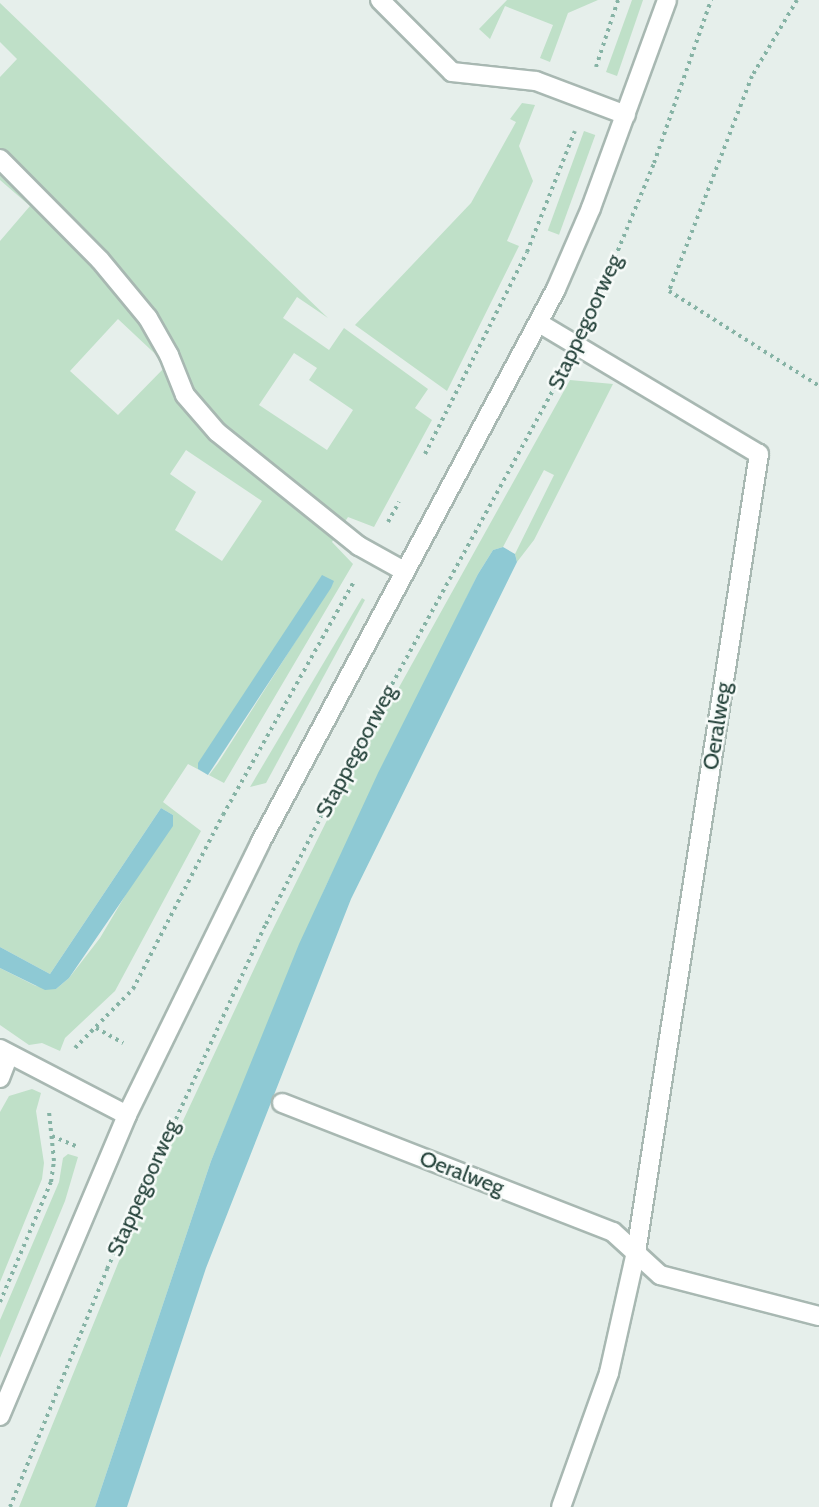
<!DOCTYPE html>
<html>
<head>
<meta charset="utf-8">
<style>
	body { margin:0 }
	#map { position:relative; width:819px; height:1507px; overflow:hidden; background:#e6efeb; font-family:Cabin,sans-serif }
	div>[style] { position:absolute }
	.green>* { inset:0; background:#bfe0c8; transform-origin:0 0 }
	.water>* { inset:0; background:#8ec9d4 }
	.path>* { height:4px; margin-top:-2px; transform-origin:0; background:repeating-linear-gradient(90deg,#86b3a5 0 3px,transparent 0 7.5px) }
	.roads { filter:drop-shadow(2px 0 #a8b8b2) drop-shadow(-2px 0 #a8b8b2) drop-shadow(0 2px #a8b8b2) drop-shadow(0 -2px #a8b8b2) }
	.service>* { height:18px; margin:-9px; padding:0 9px; transform-origin:9px; border-radius:9px; background:#fff }
	.minor>* { height:18px; margin:-9px; padding:0 9px; transform-origin:9px; border-radius:9px; background:#fff }
	.tertiary>* { height:18px; margin:-9px; padding:0 9px; transform-origin:9px; border-radius:9px; background:#fff }
	span { translate:-50% -50%; white-space:nowrap; text-align:center; line-height:1.15; -webkit-text-stroke:5px #f7fbf9; paint-order:stroke }
	.street-label { font-size:22px; color:#24423a }
</style>
</head>
<body>
<div id="map">
	<div class="green">
		<div style="clip-path:polygon(507px 0,598px 0,568px 13px,550px 62px,540px 58px,553px 25px,505px 6px,490px 39px,479px 29px)"></div>
		<div style="clip-path:polygon(632px 0,643px 0,617px 76px,606px 72px)"></div>
		<div style="clip-path:polygon(evenodd,0 3px,328px 318px,297px 297px,283px 318px,329px 350px,344px 328px,428px 389px,415px 408px,432px 420px,374px 527px,348px 517px,332px 542px,353px 564px,224px 783px,188px 764px,163px 802px,201px 831px,115px 991px,65px 1038px,60px 1051px,42px 1043px,29px 1045px,0 1025px,0 968px,36px 986px,56px 989px,69px 978px,100px 938px,173px 815px,161px 808px,50px 974px,0 947px,0 241px,30px 206px,0 180px,0 77px,17px 59px,0 42px,0 3px,118px 319px,167px 365px,118px 415px,70px 371px,118px 319px,0 3px,294px 353px,317px 368px,309px 380px,353px 410px,327px 450px,259px 405px,294px 353px,0 3px,186px 450px,262px 501px,222px 561px,175px 530px,196px 492px,170px 474px,186px 450px,0 3px,334px 581px,218px 763px,209px 775px,198px 769px,334px 581px)"></div>
		<div style="clip-path:polygon(522px 103px,535px 105px,519px 146px,533px 181px,507px 241px,519px 246px,447px 391px,355px 325px,471px 203px,516px 122px,510px 119px)"></div>
		<div style="left:584px;top:131px;width:12px;height:106px;rotate:20deg"></div>
		<div style="clip-path:polygon(570px 380px,613px 384px,534px 540px,517px 562px,515px 554px,554px 475px,544px 470px,503px 547px,493px 550px,478px 574px,325px 888px,211px 1161px,95px 1507px,19px 1507px,130px 1234px,268px 939px,343px 788px)"></div>
		<div style="clip-path:polygon(362px 598px,365px 600px,266px 783px,250px 787px)"></div>
		<div style="clip-path:polygon(32px 1089px,41px 1093px,36px 1111px,44px 1163px,42px 1179px,0 1282px,0 1112px,9px 1096px)"></div>
		<div style="clip-path:polygon(68px 1154px,78px 1157px,65px 1201px,0 1358px,0 1320px,59px 1182px,63px 1158px)"></div>
	</div>
	<div class="water">
		<div style="clip-path:polygon(503px 547px,515px 554px,517px 562px,351px 899px,206px 1268px,127px 1507px,95px 1507px,211px 1161px,299px 944px,378px 773px,478px 574px,493px 550px)"></div>
		<div style="clip-path:polygon(322px 575px,334px 581px,331px 588px,208px 775px,198px 769px,198px 763px)"></div>
		<div style="clip-path:polygon(161px 808px,173px 815px,173px 826px,69px 978px,56px 989px,45px 990px,0 968px,0 947px,50px 974px)"></div>
	</div>
	<div class="path">
		<div style="left:797px;top:0;width:88px;rotate:120.6deg"></div>
		<div style="left:752px;top:76px;width:230px;rotate:111.1deg"></div>
		<div style="left:669px;top:291px;width:178px;rotate:32.3deg"></div>
		<div style="left:596px;top:67px;width:71px;rotate:-71.8deg"></div>
		<div style="left:592px;top:313px;width:162px;rotate:-67.5deg"></div>
		<div style="left:654px;top:163px;width:173px;rotate:-70.7deg"></div>
		<div style="left:425px;top:454px;width:226px;rotate:-63.2deg"></div>
		<div style="left:527px;top:252px;width:130px;rotate:-68.4deg"></div>
		<div style="left:388px;top:522px;width:23px;rotate:-61deg"></div>
		<div style="left:96px;top:1028px;width:31px;rotate:29deg"></div>
		<div style="left:75px;top:1048px;width:83px;rotate:-45.5deg"></div>
		<div style="left:133px;top:989px;width:196px;rotate:-62.7deg"></div>
		<div style="left:223px;top:815px;width:266px;rotate:-60.7deg"></div>
		<div style="left:52px;top:1136px;width:28px;rotate:23deg"></div>
		<div style="left:0;top:1302px;width:130px;rotate:-67deg"></div>
		<div style="left:51px;top:1182px;width:21px;rotate:-82deg"></div>
		<div style="left:54px;top:1161px;width:49px;rotate:-95.8deg"></div>
		<div style="left:10px;top:1507px;width:257px;rotate:-67.8deg"></div>
		<div style="left:107px;top:1269px;width:380px;rotate:-65.3deg"></div>
		<div style="left:266px;top:924px;width:158px;rotate:-62.9deg"></div>
		<div style="left:338px;top:783px;width:464px;rotate:-61.3deg"></div>
	</div>
	<div class="roads">
		<div class="service">
			<div style="left:0;top:159px;width:142px;rotate:45.3deg"></div>
			<div style="left:100px;top:260px;width:75px;rotate:50.4deg"></div>
			<div style="left:148px;top:318px;width:43px;rotate:60.4deg"></div>
			<div style="left:169px;top:355px;width:43px;rotate:68.2deg"></div>
			<div style="left:185px;top:395px;width:49px;rotate:49.1deg"></div>
			<div style="left:217px;top:432px;width:182px;rotate:38.8deg"></div>
			<div style="left:359px;top:546px;width:51px;rotate:29.1deg"></div>
		</div>
		<div class="minor">
			<div style="left:380px;top:0;width:102px;rotate:45deg"></div>
			<div style="left:452px;top:72px;width:84px;rotate:6.1deg"></div>
			<div style="left:536px;top:81px;width:96px;rotate:20.7deg"></div>
			<div style="left:539px;top:323px;width:256px;rotate:30.8deg"></div>
			<div style="left:759px;top:454px;width:807px;rotate:98.76deg"></div>
			<div style="left:636px;top:1252px;width:124px;rotate:102.6deg"></div>
			<div style="left:609px;top:1373px;width:142px;rotate:109.7deg"></div>
			<div style="left:0;top:1049px;width:143px;rotate:27.5deg"></div>
			<div style="left:0;top:1078px;width:25px;rotate:-69deg"></div>
			<div style="left:282px;top:1103px;width:355px;rotate:21.3deg"></div>
			<div style="left:613px;top:1232px;width:64px;rotate:42.5deg"></div>
			<div style="left:660px;top:1275px;width:164px;rotate:14.5deg"></div>
		</div>
		<div class="tertiary">
			<div style="left:0;top:1416px;width:327px;rotate:-67.1deg"></div>
			<div style="left:127px;top:1115px;width:303px;rotate:-63.9deg"></div>
			<div style="left:260px;top:843px;width:628px;rotate:-61.88deg"></div>
			<div style="left:556px;top:289px;width:88px;rotate:-66.6deg"></div>
			<div style="left:591px;top:208px;width:221px;rotate:-69.9deg"></div>
		</div>
	</div>
	<div class="street-label">
		<span style="left:585px;top:322px;rotate:-65deg">Stappegoorweg</span>
		<span style="left:717px;top:726px;rotate:-81deg">Oeralweg</span>
		<span style="left:356px;top:751px;rotate:-62deg">Stappegoorweg</span>
		<span style="left:462px;top:1173px;rotate:21deg">Oeralweg</span>
		<span style="left:143px;top:1188px;rotate:-66deg">Stappegoorweg</span>
	</div>
</div>
</body>
</html>
